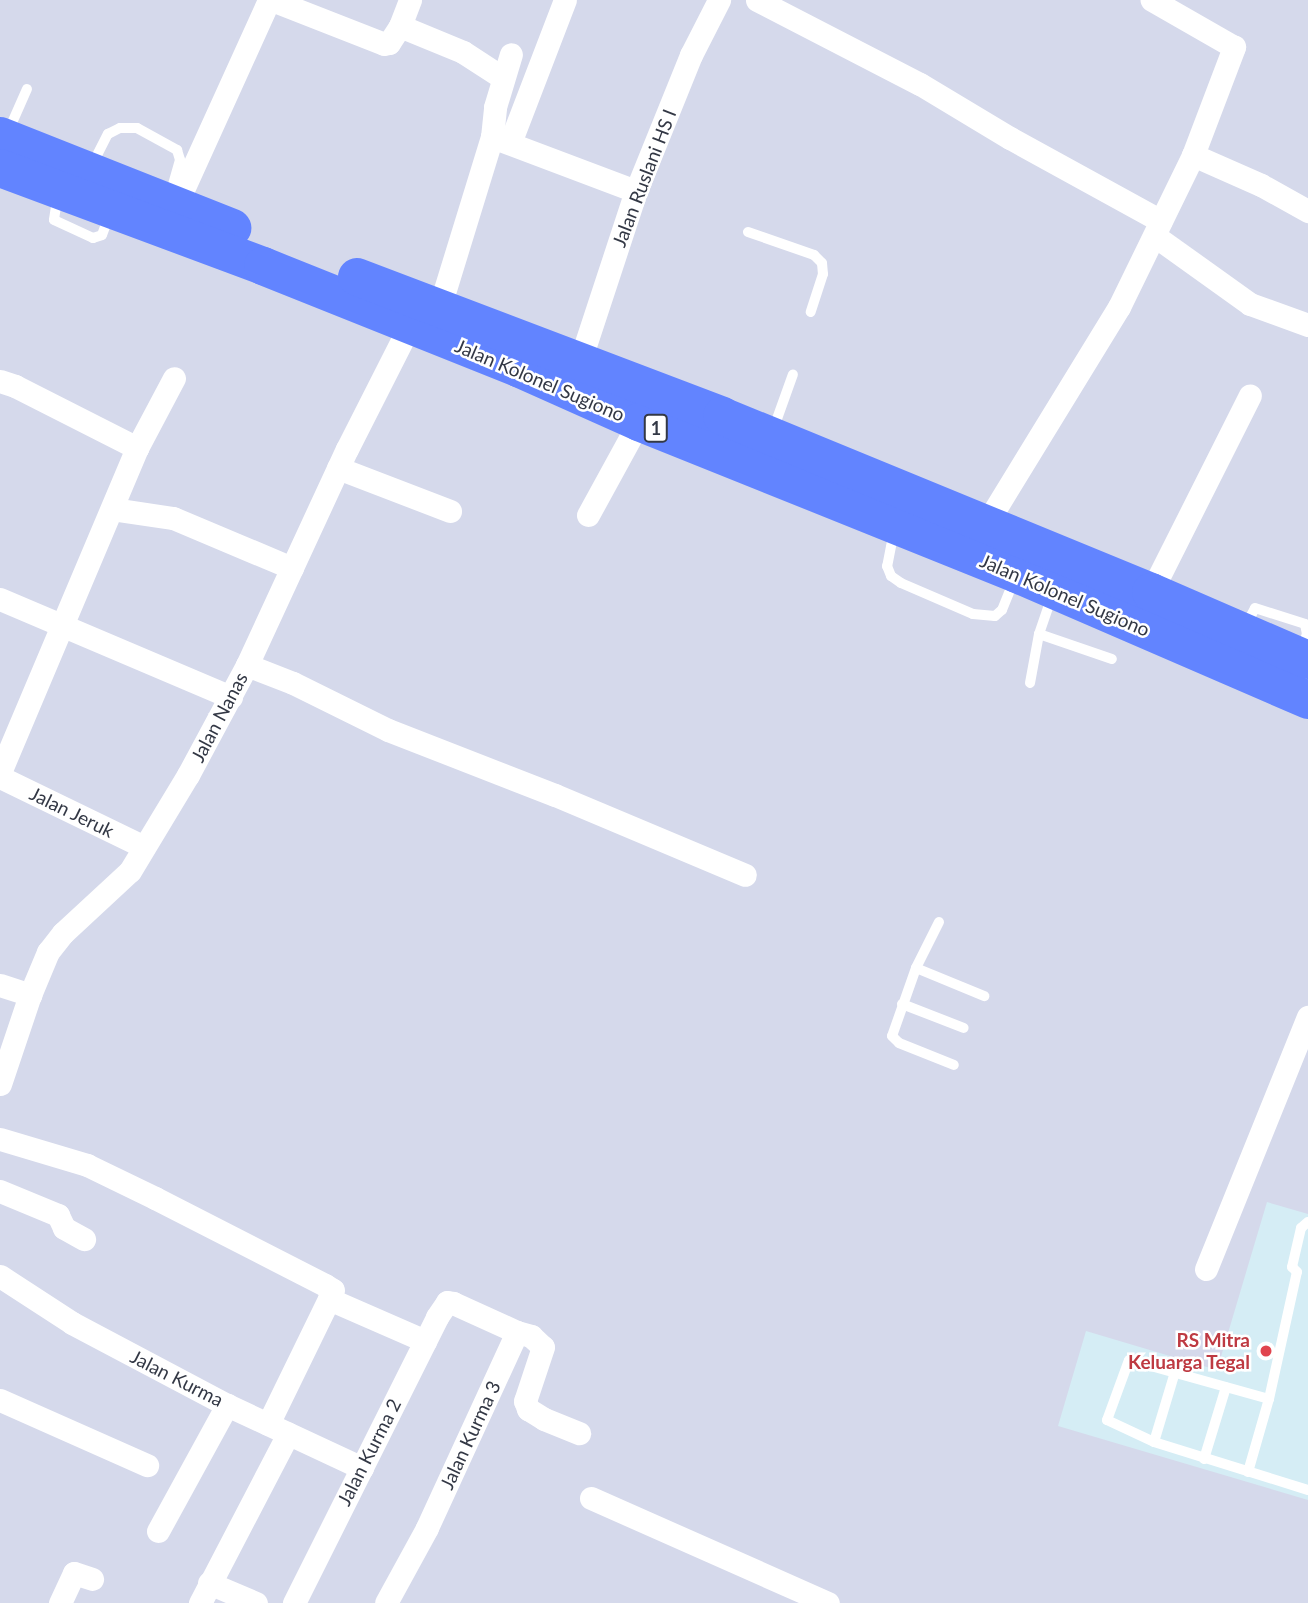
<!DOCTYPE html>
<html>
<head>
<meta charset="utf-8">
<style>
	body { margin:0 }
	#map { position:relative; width:1308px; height:1603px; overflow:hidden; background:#e3e6f3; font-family:Lato,sans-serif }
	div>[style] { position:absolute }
	.residential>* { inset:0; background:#d5d9eb; transform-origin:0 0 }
	.medical>* { inset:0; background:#d5edf5 }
	.lane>* { height:10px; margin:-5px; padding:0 5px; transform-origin:5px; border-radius:5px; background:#fff }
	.street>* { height:23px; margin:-11.5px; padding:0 11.5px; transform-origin:11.5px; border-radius:11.5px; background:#fff }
	.highway>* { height:38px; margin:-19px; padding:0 19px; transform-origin:19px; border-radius:19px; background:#6284ff }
	.dots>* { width:19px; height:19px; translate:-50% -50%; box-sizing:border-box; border:4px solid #fff; border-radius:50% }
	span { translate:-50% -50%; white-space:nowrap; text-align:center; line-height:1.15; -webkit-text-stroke:5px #fff; paint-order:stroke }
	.shield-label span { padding:2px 5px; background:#fff; border:2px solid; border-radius:5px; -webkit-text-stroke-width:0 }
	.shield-label { font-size:18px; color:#333845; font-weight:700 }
	.street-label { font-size:19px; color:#333845 }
	.health-label { font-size:19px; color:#be3a42; font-weight:700 }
	.right { translate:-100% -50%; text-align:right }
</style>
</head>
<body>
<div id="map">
	<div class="residential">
		<div style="left:0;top:0;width:1308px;height:1603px"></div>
	</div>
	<div class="medical">
		<div style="clip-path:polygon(1267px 1202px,1308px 1214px,1308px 1500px,1058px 1426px,1086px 1331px,1217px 1370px)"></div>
	</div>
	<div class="lane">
		<div style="left:8px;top:132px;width:47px;rotate:-66.2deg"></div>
		<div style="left:92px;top:165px;width:35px;rotate:-63deg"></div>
		<div style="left:108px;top:134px;width:13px;rotate:-27deg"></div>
		<div style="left:120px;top:128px;width:17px"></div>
		<div style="left:137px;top:128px;width:46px;rotate:28.8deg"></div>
		<div style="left:177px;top:150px;width:10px;rotate:73deg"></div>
		<div style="left:180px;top:160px;width:29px;rotate:106deg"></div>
		<div style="left:58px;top:194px;width:26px;rotate:99deg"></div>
		<div style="left:54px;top:220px;width:43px;rotate:24.8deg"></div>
		<div style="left:93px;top:238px;width:9px;rotate:-18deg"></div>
		<div style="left:102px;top:235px;width:20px;rotate:-70deg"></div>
		<div style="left:748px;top:232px;width:70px;rotate:19.2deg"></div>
		<div style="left:814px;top:255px;width:11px;rotate:45deg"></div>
		<div style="left:822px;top:263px;width:11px;rotate:85deg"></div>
		<div style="left:823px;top:274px;width:40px;rotate:108deg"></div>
		<div style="left:773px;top:430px;width:59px;rotate:-70.3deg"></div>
		<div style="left:894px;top:531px;width:36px;rotate:101deg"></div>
		<div style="left:887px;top:566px;width:11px;rotate:68deg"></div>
		<div style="left:891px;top:576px;width:12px;rotate:35deg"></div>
		<div style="left:901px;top:583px;width:78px;rotate:23.3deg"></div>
		<div style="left:973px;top:614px;width:22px;rotate:5deg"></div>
		<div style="left:995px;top:616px;width:9px;rotate:-41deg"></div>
		<div style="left:1002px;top:610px;width:32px;rotate:-68deg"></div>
		<div style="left:1245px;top:627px;width:21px;rotate:-62deg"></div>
		<div style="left:1255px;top:608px;width:52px;rotate:17.7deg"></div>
		<div style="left:1305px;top:624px;width:10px;rotate:79deg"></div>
		<div style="left:1307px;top:634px;width:17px;rotate:111deg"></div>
		<div style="left:1039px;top:634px;width:77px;rotate:18.9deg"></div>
		<div style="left:1030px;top:683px;width:50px;rotate:-79.6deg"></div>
		<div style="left:1039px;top:634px;width:40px;rotate:-71.1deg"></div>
		<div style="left:939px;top:922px;width:51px;rotate:116.6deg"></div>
		<div style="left:916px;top:968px;width:72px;rotate:109.4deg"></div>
		<div style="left:892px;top:1036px;width:10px;rotate:45deg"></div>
		<div style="left:899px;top:1043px;width:59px;rotate:21.8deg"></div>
		<div style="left:916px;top:968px;width:74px;rotate:22.4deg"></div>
		<div style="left:902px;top:1004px;width:66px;rotate:21.2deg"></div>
		<div style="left:1269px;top:1399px;width:145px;rotate:-164.4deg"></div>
		<div style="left:1129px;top:1360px;width:64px;rotate:110.1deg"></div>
		<div style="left:1107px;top:1420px;width:52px;rotate:25.1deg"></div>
		<div style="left:1154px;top:1442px;width:161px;rotate:17.3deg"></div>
		<div style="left:1154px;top:1442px;width:73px;rotate:-73.3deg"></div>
		<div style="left:1204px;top:1459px;width:75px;rotate:-73deg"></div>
		<div style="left:1248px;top:1472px;width:76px;rotate:-74deg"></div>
		<div style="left:1269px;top:1399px;width:130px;rotate:-77.6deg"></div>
		<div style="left:1297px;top:1272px;width:7px;rotate:-135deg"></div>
		<div style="left:1292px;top:1267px;width:40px;rotate:-77deg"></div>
		<div style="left:1301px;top:1228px;width:9px;rotate:-41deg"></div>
	</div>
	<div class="street">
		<div style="left:272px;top:0;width:120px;rotate:21.4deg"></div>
		<div style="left:384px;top:44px;width:5px;rotate:-11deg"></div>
		<div style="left:389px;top:43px;width:20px;rotate:-57deg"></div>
		<div style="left:410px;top:0;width:28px;rotate:111deg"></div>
		<div style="left:400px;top:26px;width:68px;rotate:22.4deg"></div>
		<div style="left:463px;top:52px;width:48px;rotate:33deg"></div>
		<div style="left:757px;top:0;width:183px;rotate:27.3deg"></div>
		<div style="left:920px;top:84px;width:105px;rotate:31deg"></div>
		<div style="left:1010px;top:138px;width:172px;rotate:28.8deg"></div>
		<div style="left:492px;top:137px;width:154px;rotate:20.6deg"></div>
		<div style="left:510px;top:143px;width:153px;rotate:-69deg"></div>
		<div style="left:1193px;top:155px;width:74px;rotate:23.8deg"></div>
		<div style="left:1261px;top:185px;width:54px;rotate:29deg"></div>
		<div style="left:176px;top:205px;width:225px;rotate:-65.6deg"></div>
		<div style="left:1155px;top:236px;width:117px;rotate:35.6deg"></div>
		<div style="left:1250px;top:304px;width:62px;rotate:19.9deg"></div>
		<div style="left:439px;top:309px;width:180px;rotate:-72.9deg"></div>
		<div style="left:492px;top:137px;width:30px;rotate:-84deg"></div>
		<div style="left:495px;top:107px;width:55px;rotate:-73.2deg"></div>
		<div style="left:580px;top:361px;width:179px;rotate:-71.8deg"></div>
		<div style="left:636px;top:191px;width:147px;rotate:-68deg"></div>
		<div style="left:691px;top:55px;width:62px;rotate:-63deg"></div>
		<div style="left:0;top:381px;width:16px;rotate:18deg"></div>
		<div style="left:15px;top:386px;width:137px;rotate:26.9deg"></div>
		<div style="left:137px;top:448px;width:353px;rotate:112.9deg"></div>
		<div style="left:137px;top:448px;width:79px;rotate:-62.1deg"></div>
		<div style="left:338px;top:468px;width:120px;rotate:21deg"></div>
		<div style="left:112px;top:509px;width:62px;rotate:8.4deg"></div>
		<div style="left:173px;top:518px;width:129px;rotate:22.8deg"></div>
		<div style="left:588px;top:515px;width:106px;rotate:-61.3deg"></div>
		<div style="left:986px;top:524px;width:255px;rotate:-58.5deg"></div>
		<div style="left:1119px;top:307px;width:169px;rotate:-64deg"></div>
		<div style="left:1193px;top:155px;width:116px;rotate:-69.2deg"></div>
		<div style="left:1234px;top:47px;width:95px;rotate:-150.2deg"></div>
		<div style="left:1151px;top:592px;width:220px;rotate:-63.3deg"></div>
		<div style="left:0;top:599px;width:251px;rotate:23deg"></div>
		<div style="left:247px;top:665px;width:49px;rotate:21.4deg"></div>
		<div style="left:293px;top:683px;width:106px;rotate:26.3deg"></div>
		<div style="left:388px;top:730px;width:179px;rotate:21.3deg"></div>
		<div style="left:555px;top:795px;width:206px;rotate:22.8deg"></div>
		<div style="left:0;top:777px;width:160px;rotate:25.9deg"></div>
		<div style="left:0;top:985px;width:32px;rotate:18deg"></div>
		<div style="left:0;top:1084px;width:94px;rotate:-71.4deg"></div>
		<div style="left:30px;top:995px;width:47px;rotate:-67.3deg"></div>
		<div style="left:48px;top:952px;width:24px;rotate:-52deg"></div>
		<div style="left:63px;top:933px;width:91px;rotate:-42.8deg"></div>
		<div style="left:130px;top:871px;width:112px;rotate:-58.9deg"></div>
		<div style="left:188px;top:775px;width:125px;rotate:-61.8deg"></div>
		<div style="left:247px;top:665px;width:238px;rotate:-65.2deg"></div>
		<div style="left:347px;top:449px;width:137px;rotate:-63.1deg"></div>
		<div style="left:0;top:1139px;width:91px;rotate:16.6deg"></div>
		<div style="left:87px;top:1165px;width:76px;rotate:25.9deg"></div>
		<div style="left:155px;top:1198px;width:191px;rotate:27.1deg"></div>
		<div style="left:325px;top:1285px;width:9px;rotate:32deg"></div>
		<div style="left:333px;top:1290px;width:10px;rotate:114deg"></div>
		<div style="left:0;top:1191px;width:63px;rotate:22.5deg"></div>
		<div style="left:58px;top:1215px;width:14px;rotate:65deg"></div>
		<div style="left:64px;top:1228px;width:23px;rotate:29deg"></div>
		<div style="left:1206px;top:1269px;width:272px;rotate:-68deg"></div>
		<div style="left:0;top:1276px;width:86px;rotate:33.1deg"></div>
		<div style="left:72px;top:1323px;width:175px;rotate:27.9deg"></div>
		<div style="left:227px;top:1405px;width:149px;rotate:25deg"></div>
		<div style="left:517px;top:1332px;width:15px;rotate:16deg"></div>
		<div style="left:531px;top:1336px;width:16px;rotate:43deg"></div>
		<div style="left:543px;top:1347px;width:57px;rotate:108.4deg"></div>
		<div style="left:525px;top:1401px;width:9px;rotate:69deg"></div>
		<div style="left:528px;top:1409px;width:19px;rotate:32deg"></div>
		<div style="left:544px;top:1419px;width:38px;rotate:22deg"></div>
		<div style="left:0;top:1400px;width:161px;rotate:23.9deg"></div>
		<div style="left:268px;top:1424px;width:139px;rotate:-64deg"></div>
		<div style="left:329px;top:1299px;width:105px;rotate:23.6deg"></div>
		<div style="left:591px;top:1498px;width:259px;rotate:23.9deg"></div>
		<div style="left:158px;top:1531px;width:144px;rotate:-61.3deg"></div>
		<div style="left:209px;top:1583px;width:51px;rotate:23.1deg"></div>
		<div style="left:60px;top:1603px;width:33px;rotate:-65deg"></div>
		<div style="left:74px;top:1573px;width:19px;rotate:18deg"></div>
		<div style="left:200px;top:1603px;width:191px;rotate:-62.5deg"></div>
		<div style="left:294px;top:1603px;width:320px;rotate:-63.4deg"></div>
		<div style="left:437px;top:1317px;width:18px;rotate:-56deg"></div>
		<div style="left:447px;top:1302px;width:6px;rotate:9deg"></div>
		<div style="left:453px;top:1303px;width:70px;rotate:24.4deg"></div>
		<div style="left:517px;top:1332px;width:216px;rotate:114.7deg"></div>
		<div style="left:427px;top:1528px;width:85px;rotate:118.7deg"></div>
	</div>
	<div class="highway">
		<div style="left:0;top:136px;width:250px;rotate:21.6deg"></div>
		<div style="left:0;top:168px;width:281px;rotate:20.4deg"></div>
		<div style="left:263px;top:266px;width:277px;rotate:21.8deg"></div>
		<div style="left:520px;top:369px;width:130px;rotate:24deg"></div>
		<div style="left:639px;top:422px;width:407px;rotate:21.9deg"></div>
		<div style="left:1017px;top:574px;width:317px;rotate:23.4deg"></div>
		<div style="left:357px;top:277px;width:391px;rotate:20.8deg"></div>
		<div style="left:722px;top:416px;width:464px;rotate:22.3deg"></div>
		<div style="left:1151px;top:592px;width:171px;rotate:23.4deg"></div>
	</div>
	<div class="dots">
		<div style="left:1266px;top:1351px;background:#e0444e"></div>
	</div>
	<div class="shield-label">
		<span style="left:656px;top:428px">1</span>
	</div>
	<div class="street-label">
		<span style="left:644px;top:178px;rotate:-69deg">Jalan Ruslani HS I</span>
		<span style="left:540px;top:380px;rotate:23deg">Jalan Kolonel Sugiono</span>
		<span style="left:1065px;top:595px;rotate:23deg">Jalan Kolonel Sugiono</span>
		<span style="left:219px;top:717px;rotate:-62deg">Jalan Nanas</span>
		<span style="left:72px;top:812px;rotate:26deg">Jalan Jeruk</span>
		<span style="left:177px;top:1378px;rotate:27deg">Jalan Kurma</span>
		<span style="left:470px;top:1435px;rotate:-65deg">Jalan Kurma 3</span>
		<span style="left:369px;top:1452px;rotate:-63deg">Jalan Kurma 2</span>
	</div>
	<div class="health-label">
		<span class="right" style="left:1250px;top:1351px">RS Mitra<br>Keluarga Tegal</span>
	</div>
</div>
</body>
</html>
